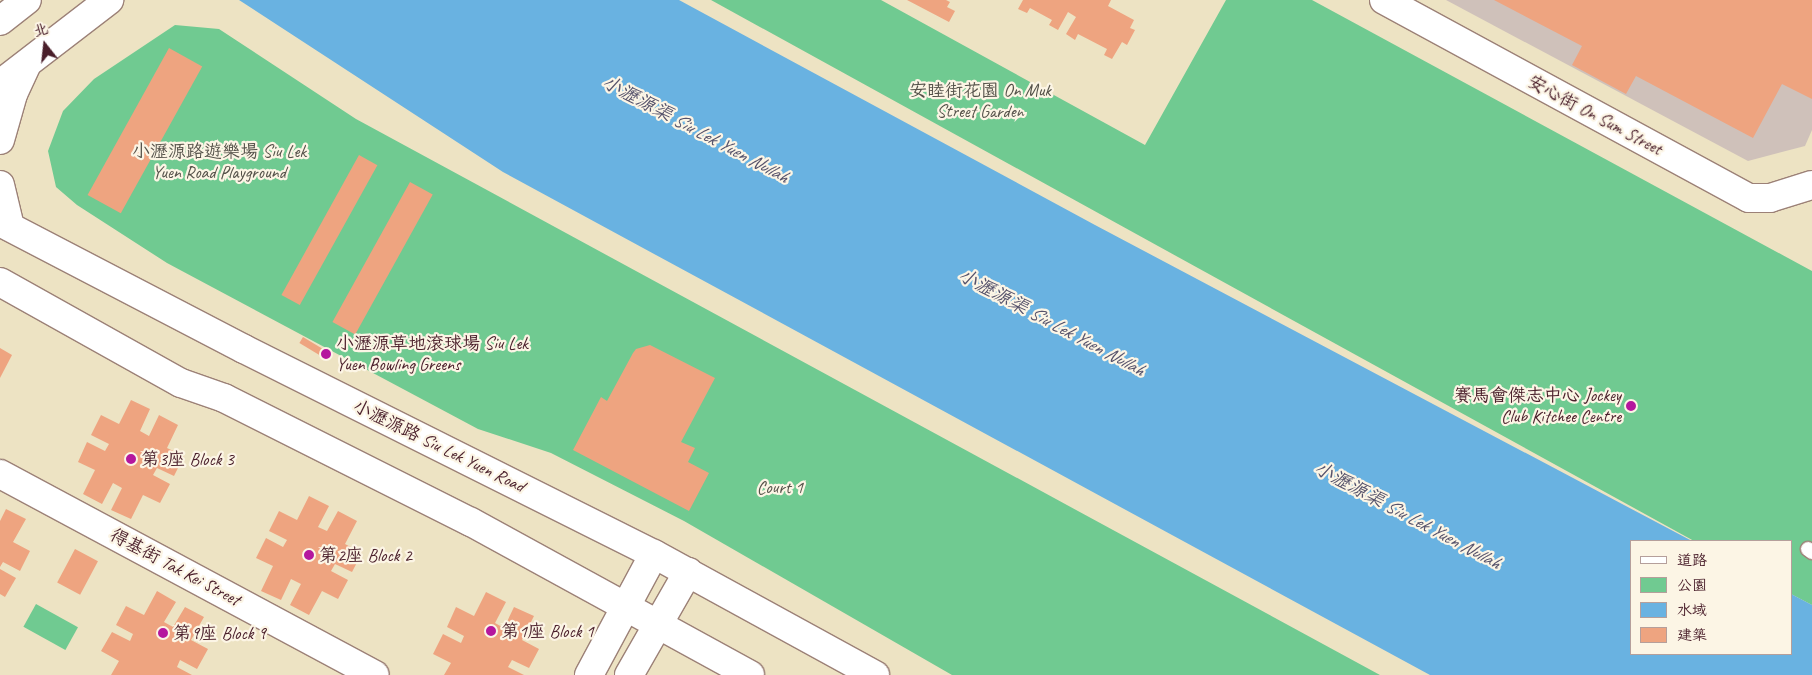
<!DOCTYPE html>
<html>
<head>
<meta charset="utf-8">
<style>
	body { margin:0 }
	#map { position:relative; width:1812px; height:675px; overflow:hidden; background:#ede3c3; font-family:Caveat,"LXGW WenKai TC",sans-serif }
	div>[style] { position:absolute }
	.industrial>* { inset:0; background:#cfc1ba }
	.green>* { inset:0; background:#70ca91; transform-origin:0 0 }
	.water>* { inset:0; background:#69b2e1 }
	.building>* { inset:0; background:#eea480; transform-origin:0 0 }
	.roads { filter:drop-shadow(1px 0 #9c8177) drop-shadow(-1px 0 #9c8177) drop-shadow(0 1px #9c8177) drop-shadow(0 -1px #9c8177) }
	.service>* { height:14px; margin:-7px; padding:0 7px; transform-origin:7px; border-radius:7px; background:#fff }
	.minor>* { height:28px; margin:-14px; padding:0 14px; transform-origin:14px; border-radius:14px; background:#fff }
	.tertiary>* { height:28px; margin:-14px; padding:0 14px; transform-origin:14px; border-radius:14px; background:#fff }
	.secondary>* { height:28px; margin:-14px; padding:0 14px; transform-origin:14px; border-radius:14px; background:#fff }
	.primary>* { height:28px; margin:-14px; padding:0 14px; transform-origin:14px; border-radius:14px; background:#fff }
	.dots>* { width:14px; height:14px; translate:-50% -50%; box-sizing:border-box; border:2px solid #fcf5e5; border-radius:50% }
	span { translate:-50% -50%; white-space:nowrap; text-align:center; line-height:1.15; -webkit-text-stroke:4.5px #fcf5e5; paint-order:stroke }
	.park-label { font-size:18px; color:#55524a }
	.street-label { font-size:18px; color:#4a1f2b }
	.poi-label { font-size:18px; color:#4a1f2b }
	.left { translate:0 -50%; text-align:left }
	.right { translate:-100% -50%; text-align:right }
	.water-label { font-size:19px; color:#55526b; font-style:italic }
	.legend { position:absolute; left:1630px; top:540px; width:162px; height:115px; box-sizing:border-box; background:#fcf5e5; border:1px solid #b59f9b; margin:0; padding:6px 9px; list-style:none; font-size:15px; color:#4a1f2b }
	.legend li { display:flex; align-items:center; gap:10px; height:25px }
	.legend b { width:25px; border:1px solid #b59f9b }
	.north { position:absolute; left:20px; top:20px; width:50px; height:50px; -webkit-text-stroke:4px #fcf5e5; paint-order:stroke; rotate:344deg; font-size:14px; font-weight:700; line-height:20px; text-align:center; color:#4a1f2b }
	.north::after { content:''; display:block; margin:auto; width:18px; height:22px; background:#4a1f2b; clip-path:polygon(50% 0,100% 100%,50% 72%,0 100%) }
</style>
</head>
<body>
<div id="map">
	<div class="industrial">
		<div style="clip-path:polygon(1446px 0,1812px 0,1812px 130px,1805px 146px,1748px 161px)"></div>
	</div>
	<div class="green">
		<div style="clip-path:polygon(711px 0,881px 0,1145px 145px,1226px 0,1312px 0,1812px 271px,1812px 605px,1791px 594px,1791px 541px,1694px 541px)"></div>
		<div style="clip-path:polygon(175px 25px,219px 29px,356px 119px,1380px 675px,952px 675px,684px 521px,551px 453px,478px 429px,167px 263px,77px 205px,56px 187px,48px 151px,63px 111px,94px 79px)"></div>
		<div style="left:36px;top:604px;width:48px;height:26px;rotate:29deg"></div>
	</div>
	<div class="water">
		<div style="clip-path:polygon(239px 0,679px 0,1095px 225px,1692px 541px,1631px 541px,1631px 654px,1791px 654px,1791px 594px,1812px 605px,1812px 675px,1430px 675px,503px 172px)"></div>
	</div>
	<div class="building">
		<div style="clip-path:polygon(907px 0,946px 0,950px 2px,947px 7px,955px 11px,949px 22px)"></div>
		<div style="clip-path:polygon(1023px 0,1111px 0,1108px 6px,1134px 20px,1130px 28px,1135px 30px,1127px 45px,1122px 42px,1112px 59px,1104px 55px,1107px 49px,1078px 34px,1075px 40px,1066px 34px,1076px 17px,1068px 12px,1058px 30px,1049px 25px,1052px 20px,1030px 8px,1027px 13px,1018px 9px)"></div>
		<div style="clip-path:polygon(1494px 0,1812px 0,1812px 99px,1782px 84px,1753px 138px,1636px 76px,1626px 94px,1572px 65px,1582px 46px)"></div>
		<div style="left:169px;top:48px;width:38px;height:168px;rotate:29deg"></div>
		<div style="left:359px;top:155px;width:21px;height:160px;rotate:29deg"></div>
		<div style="left:410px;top:182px;width:26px;height:160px;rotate:29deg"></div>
		<div style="left:303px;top:337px;width:31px;height:7px;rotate:31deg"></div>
		<div style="clip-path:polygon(650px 345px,715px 378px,681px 442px,695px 448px,688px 462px,709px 473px,689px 511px,573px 450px,601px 397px,607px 401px,633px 353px,636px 349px)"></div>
		<div style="clip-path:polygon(0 348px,12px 355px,0 378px)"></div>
		<div style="clip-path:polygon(131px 400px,150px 409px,140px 431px,149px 436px,159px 415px,178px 425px,167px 448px,184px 456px,174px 476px,157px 468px,153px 475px,170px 484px,160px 503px,143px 495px,131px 519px,111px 510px,122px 488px,113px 483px,102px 504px,83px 494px,95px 470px,78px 462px,87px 442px,105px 451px,109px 444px,91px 435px,101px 415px,119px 424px)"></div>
		<div style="clip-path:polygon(309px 496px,329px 506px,318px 527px,327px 531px,338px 511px,357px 521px,345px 544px,362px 553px,352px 572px,335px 564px,331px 571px,348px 580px,338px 599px,322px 591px,309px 615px,290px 605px,301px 584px,291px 579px,281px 600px,261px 591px,273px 566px,256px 558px,266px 538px,283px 547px,287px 540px,269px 531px,279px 511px,297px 520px)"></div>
		<div style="clip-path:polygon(6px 509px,26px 519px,13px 542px,30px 551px,20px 571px,3px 562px,0 567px,0 521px)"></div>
		<div style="left:75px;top:549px;width:26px;height:38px;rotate:28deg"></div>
		<div style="clip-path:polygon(0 569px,16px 578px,5px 597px,0 594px)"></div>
		<div style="clip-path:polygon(157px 591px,176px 602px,164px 622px,173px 627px,185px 607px,204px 617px,191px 640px,208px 649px,197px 669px,180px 660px,177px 667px,192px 675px,111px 675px,119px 661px,101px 651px,112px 632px,130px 641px,133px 634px,116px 625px,126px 606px,144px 615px)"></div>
		<div style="clip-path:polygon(486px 592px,506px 602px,495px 623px,504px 628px,514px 607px,534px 616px,522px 640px,539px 649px,529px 668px,512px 660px,508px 667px,524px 675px,444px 675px,451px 663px,433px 654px,443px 634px,461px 643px,464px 636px,447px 627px,456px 607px,474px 616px)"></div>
	</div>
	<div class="roads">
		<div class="service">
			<div style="left:1808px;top:549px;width:5px;rotate:37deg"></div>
		</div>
		<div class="minor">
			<div style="left:1384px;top:0;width:415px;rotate:28.5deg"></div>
			<div style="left:1749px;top:198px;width:21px"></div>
			<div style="left:1770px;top:198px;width:44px;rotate:-17.2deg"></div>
			<div style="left:0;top:474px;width:425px;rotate:28.2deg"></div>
		</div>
		<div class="tertiary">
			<div style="left:589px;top:675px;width:137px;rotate:-61.8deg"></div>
			<div style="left:629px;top:675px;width:119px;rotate:-60.2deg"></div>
		</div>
		<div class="secondary">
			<div style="left:0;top:222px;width:275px;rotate:27.5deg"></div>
			<div style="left:244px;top:349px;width:458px;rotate:26.6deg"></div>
			<div style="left:654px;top:554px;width:252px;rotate:28.7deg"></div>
			<div style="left:0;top:282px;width:207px;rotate:29.2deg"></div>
			<div style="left:181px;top:383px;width:46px;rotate:19.2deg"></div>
			<div style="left:224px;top:398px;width:276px;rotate:26.7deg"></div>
			<div style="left:471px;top:522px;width:318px;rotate:28.7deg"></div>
		</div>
		<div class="primary">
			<div style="left:0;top:21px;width:34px;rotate:-38deg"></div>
			<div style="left:0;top:84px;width:138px;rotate:-37.6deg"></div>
			<div style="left:0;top:140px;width:48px;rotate:-74.2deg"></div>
			<div style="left:13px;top:94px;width:31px;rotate:-65deg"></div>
			<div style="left:0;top:185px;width:43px;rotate:76.6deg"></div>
		</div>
	</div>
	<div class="dots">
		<div style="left:326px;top:354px;background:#b5179e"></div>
		<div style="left:1631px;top:406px;background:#b5179e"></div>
		<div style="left:131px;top:459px;background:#b5179e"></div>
		<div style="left:309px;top:555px;background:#b5179e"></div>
		<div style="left:491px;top:631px;background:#b5179e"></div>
		<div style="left:163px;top:633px;background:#b5179e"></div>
	</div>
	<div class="park-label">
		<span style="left:980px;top:101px">安睦街花園 On Muk<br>Street Garden</span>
		<span style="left:219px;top:162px">小瀝源路遊樂場 Siu Lek<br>Yuen Road Playground</span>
		<span style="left:780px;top:487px">Court 1</span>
	</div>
	<div class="street-label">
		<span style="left:1595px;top:115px;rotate:28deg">安心街 On Sum Street</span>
		<span style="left:439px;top:446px;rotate:26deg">小瀝源路 Siu Lek Yuen Road</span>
		<span style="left:175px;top:567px;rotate:28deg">得基街 Tak Kei Street</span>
	</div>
	<div class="poi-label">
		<span class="left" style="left:336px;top:354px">小瀝源草地滾球場 Siu Lek<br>Yuen Bowling Greens</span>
		<span class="right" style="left:1621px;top:406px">賽馬會傑志中心 Jockey<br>Club Kitchee Centre</span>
		<span class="left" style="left:141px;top:459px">第3座 Block 3</span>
		<span class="left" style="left:319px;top:555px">第2座 Block 2</span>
		<span class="left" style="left:501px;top:631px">第1座 Block 1</span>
		<span class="left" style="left:173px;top:633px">第9座 Block 9</span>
	</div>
	<div class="water-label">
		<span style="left:695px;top:130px;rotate:28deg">小瀝源渠 Siu Lek Yuen Nullah</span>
		<span style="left:1051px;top:323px;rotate:28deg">小瀝源渠 Siu Lek Yuen Nullah</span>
		<span style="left:1407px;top:516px;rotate:28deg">小瀝源渠 Siu Lek Yuen Nullah</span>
	</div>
	<ul class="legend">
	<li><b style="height:6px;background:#fff"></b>道路</li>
	<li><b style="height:14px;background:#70ca91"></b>公園</li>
	<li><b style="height:14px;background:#69b2e1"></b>水域</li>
	<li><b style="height:14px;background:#eea480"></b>建築</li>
	</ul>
	<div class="north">北</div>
</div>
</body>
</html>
